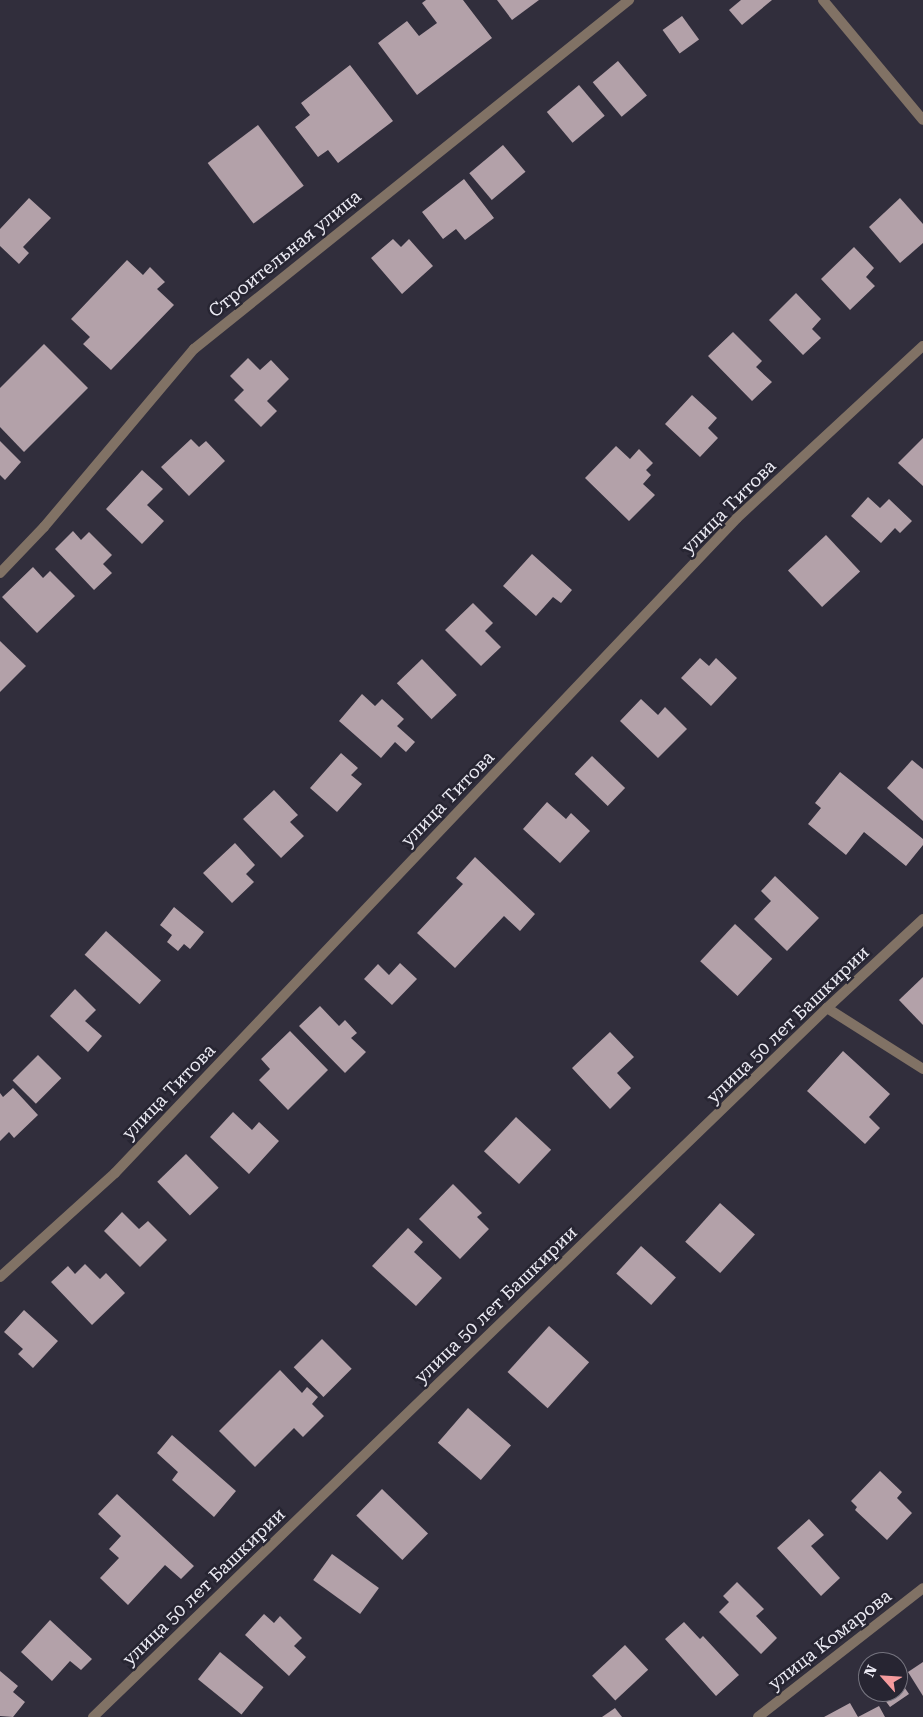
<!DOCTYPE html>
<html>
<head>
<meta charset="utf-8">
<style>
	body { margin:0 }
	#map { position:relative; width:923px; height:1717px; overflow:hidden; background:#312e3c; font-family:"Roboto Serif",serif }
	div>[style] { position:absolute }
	.building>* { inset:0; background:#b3a1a9; transform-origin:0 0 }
	.lane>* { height:10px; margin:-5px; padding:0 5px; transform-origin:5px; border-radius:5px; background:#817265 }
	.street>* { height:10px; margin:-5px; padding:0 5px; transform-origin:5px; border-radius:5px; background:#817265 }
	span { translate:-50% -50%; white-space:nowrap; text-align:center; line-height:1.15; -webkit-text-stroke:5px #272532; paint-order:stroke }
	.street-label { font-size:18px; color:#ebeaf3 }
	.north { position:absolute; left:858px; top:1652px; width:50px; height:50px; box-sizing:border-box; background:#272532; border:1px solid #75747f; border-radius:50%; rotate:296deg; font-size:14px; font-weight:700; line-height:20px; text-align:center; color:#ebeaf3 }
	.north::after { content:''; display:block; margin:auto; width:18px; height:22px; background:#f59b9d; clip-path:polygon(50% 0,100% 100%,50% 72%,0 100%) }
</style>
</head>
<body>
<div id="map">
	<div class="building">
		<div style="clip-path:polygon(426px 0,463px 0,492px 38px,417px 95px,378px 43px,407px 21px,419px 36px,437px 23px,422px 3px)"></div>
		<div style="clip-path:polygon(497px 0,539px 0,512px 20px)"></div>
		<div style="clip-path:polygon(741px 0,772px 0,742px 25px,729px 10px)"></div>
		<div style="left:682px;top:16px;width:29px;height:24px;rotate:54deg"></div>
		<div style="left:618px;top:61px;width:45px;height:33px;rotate:50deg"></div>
		<div style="clip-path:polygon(350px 65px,393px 121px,338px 163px,328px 150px,318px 157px,295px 127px,310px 115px,301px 103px)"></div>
		<div style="left:579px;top:85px;width:40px;height:42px;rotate:50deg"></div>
		<div style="left:258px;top:125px;width:76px;height:63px;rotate:53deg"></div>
		<div style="left:503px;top:145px;width:35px;height:44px;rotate:50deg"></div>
		<div style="clip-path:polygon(464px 179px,494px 218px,465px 240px,456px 229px,443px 239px,422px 212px)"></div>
		<div style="clip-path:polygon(29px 198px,51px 218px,23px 247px,29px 253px,19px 264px,0 246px,0 229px)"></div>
		<div style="clip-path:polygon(900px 198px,923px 224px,923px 243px,900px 263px,869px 227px)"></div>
		<div style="clip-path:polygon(393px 239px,401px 247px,409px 239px,433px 266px,402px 294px,371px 258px)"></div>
		<div style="clip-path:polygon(854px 247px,874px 268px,866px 277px,875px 286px,850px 310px,821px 279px)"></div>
		<div style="clip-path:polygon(127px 260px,143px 275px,150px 267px,165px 282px,157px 289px,174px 305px,111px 370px,83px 344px,90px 337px,71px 319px)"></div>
		<div style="clip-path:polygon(796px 293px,821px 319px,812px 329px,821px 338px,803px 355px,769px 320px)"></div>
		<div style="clip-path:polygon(733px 332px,762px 361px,756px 367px,772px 382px,752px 401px,708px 356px)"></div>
		<div style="clip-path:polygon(44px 344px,88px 388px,24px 452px,0 427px,0 388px)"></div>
		<div style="clip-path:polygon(248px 358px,260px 370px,271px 360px,289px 379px,267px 401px,277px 411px,261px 427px,234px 400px,244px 390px,230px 376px)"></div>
		<div style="clip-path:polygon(692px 395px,717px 418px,708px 428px,718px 438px,700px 457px,665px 424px)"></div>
		<div style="clip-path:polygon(923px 438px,923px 486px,898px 463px)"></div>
		<div style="clip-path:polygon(191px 439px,199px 447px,206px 441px,225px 461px,189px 496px,161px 467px)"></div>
		<div style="clip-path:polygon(0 441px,21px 462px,5px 480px,0 475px)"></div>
		<div style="clip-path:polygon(616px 446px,630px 459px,639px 449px,653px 463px,646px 470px,651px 475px,643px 484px,655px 495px,629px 521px,585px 478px)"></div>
		<div style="clip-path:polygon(142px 470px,163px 489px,147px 505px,164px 521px,142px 544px,106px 509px)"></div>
		<div style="clip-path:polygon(868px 497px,880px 508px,889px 499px,912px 521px,900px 533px,895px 528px,881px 543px,851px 516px)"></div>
		<div style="clip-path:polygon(73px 531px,81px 540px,89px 532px,112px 555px,103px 564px,112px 573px,94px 590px,55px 549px)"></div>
		<div style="left:826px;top:535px;width:50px;height:52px;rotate:47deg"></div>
		<div style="clip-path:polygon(532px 554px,572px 590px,561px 603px,553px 597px,536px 616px,503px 586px)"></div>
		<div style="clip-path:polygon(33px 567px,43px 578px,50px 571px,75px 596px,37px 633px,2px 597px)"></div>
		<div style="clip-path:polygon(473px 603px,493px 623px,485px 631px,501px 647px,481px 666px,445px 630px)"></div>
		<div style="clip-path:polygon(0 641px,26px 666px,0 692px)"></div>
		<div style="clip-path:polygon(700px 658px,709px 666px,716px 658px,737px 678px,711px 706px,681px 678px)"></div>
		<div style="left:422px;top:659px;width:50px;height:35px;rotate:46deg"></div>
		<div style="clip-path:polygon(362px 694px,375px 706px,382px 699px,404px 719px,397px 726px,415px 742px,406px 752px,395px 742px,381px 758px,339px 721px)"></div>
		<div style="clip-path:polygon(641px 699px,658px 715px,665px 707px,687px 729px,658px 758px,620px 721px)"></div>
		<div style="clip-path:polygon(341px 753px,358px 768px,351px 775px,362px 784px,337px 812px,310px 788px)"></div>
		<div style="left:592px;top:756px;width:46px;height:25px;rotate:44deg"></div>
		<div style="clip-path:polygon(912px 760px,923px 769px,923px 821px,887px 788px)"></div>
		<div style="clip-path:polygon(840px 772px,923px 839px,923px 845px,906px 866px,864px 832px,846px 855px,808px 824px,821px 808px,815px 803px)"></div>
		<div style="clip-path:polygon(274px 790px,298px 815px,290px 822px,304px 836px,281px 858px,243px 819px)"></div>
		<div style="clip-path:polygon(547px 802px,566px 819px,571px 813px,590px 831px,560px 863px,523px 829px)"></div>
		<div style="clip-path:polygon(235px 843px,255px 865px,246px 874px,254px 882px,232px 903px,203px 873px)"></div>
		<div style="clip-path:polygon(475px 857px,535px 914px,520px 931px,504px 916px,455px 968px,417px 933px,463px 884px,456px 878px)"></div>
		<div style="clip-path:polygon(775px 876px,819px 918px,787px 951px,754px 919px,771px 901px,761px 891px)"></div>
		<div style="clip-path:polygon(174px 907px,204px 932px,190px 949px,184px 944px,178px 951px,167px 942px,172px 935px,160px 925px)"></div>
		<div style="left:735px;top:924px;width:51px;height:51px;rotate:43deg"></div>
		<div style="left:106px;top:931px;width:74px;height:32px;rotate:42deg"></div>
		<div style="clip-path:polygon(400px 963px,417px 979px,392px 1005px,364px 979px,378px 964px,389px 975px)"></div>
		<div style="clip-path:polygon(923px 977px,923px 1025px,899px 1000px)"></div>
		<div style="clip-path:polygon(75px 989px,96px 1010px,85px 1021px,102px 1036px,88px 1052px,50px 1016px)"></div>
		<div style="clip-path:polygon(320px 1006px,339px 1026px,345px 1020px,357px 1033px,351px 1038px,366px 1052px,345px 1073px,299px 1026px)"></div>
		<div style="clip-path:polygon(290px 1031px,328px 1070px,288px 1110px,259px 1080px,270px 1069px,261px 1059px)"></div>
		<div style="clip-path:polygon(610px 1032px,634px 1057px,617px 1073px,631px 1088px,610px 1109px,572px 1068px)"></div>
		<div style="clip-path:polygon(843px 1051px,890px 1094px,869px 1117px,880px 1128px,865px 1144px,807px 1091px)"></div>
		<div style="left:38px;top:1055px;width:33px;height:36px;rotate:45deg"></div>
		<div style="clip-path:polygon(13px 1088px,38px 1115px,14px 1138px,9px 1132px,0 1141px,0 1093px,3px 1097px)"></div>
		<div style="clip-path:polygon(233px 1112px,252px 1130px,259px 1122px,279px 1141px,249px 1174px,210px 1137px)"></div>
		<div style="left:516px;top:1117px;width:48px;height:47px;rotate:43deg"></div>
		<div style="left:186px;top:1154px;width:47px;height:40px;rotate:46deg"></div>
		<div style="clip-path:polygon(453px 1184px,482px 1213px,477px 1217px,489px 1229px,460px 1259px,419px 1219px)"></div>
		<div style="left:720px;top:1203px;width:47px;height:52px;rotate:42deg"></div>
		<div style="clip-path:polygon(122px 1212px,139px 1229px,148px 1221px,167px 1240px,140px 1267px,104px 1231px)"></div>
		<div style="clip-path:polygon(408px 1228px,423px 1242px,414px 1252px,442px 1278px,416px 1306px,372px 1266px)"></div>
		<div style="left:641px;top:1246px;width:47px;height:37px;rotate:42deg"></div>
		<div style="clip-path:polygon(85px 1264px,100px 1279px,106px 1273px,125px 1293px,92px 1325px,51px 1282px,68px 1266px,75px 1274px)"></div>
		<div style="clip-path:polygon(24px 1310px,58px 1341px,33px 1368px,18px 1354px,23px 1349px,4px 1332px)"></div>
		<div style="left:549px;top:1326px;width:54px;height:62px;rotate:42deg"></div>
		<div style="left:322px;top:1339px;width:42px;height:40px;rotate:45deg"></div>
		<div style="clip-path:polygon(280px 1370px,302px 1393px,307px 1387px,318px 1397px,312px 1404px,324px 1416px,303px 1437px,294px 1428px,255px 1467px,219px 1431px)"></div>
		<div style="left:468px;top:1408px;width:57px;height:46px;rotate:41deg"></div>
		<div style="clip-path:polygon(172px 1435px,236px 1491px,214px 1517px,172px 1480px,178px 1472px,157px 1453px)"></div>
		<div style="clip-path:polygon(880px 1471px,902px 1492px,897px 1498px,912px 1513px,887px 1540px,855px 1510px,857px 1507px,851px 1501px)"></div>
		<div style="left:382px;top:1489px;width:64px;height:37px;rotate:44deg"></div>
		<div style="clip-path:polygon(117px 1494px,194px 1566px,181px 1579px,165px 1565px,128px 1605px,100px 1578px,119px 1558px,109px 1549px,121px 1536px,98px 1514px)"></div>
		<div style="clip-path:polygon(809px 1519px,824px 1535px,811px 1546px,840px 1578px,821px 1596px,777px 1548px)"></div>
		<div style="left:332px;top:1554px;width:58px;height:32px;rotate:36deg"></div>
		<div style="clip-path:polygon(737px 1582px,764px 1609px,756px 1616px,777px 1638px,761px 1654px,719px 1612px,729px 1602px,723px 1596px)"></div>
		<div style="clip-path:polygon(264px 1614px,274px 1623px,280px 1616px,302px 1638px,294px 1646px,306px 1657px,289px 1676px,245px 1635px)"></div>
		<div style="clip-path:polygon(50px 1620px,92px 1659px,81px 1670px,70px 1661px,52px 1681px,21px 1652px)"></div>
		<div style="clip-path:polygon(684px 1622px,700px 1639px,703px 1636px,739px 1675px,716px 1696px,665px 1639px)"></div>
		<div style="left:625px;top:1645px;width:34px;height:45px;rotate:47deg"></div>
		<div style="left:220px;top:1652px;width:56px;height:35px;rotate:39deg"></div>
		<div style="clip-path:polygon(923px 1662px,923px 1696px,908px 1672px)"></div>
		<div style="clip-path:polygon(0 1671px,18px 1686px,13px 1692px,25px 1702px,13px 1717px,0 1716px)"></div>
		<div style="clip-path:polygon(898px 1678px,909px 1694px,890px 1707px,879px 1692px,898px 1692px)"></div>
		<div style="clip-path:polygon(850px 1703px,858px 1717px,879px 1706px,885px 1717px,824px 1717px)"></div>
		<div style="clip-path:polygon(615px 1708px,622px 1717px,602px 1717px)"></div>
	</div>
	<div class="lane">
		<div style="left:827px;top:1008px;width:114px;rotate:32.4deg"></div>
	</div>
	<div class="street">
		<div style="left:823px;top:0;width:156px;rotate:50.2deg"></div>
		<div style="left:0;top:573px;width:64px;rotate:-46.3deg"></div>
		<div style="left:44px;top:527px;width:233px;rotate:-49.9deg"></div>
		<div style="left:194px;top:349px;width:558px;rotate:-38.74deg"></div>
		<div style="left:0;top:1277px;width:155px;rotate:-42.1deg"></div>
		<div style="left:115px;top:1173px;width:903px;rotate:-46.48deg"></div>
		<div style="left:737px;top:518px;width:253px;rotate:-42.8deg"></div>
		<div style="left:93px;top:1717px;width:1021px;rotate:-44.01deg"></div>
		<div style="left:827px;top:1008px;width:131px;rotate:-42.8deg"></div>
		<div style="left:758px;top:1717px;width:209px;rotate:-38deg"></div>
	</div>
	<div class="street-label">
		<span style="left:285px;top:254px;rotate:-39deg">Строительная улица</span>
		<span style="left:729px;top:507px;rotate:-45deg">улица Титова</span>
		<span style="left:448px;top:799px;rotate:-46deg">улица Титова</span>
		<span style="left:788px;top:1025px;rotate:-44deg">улица 50 лет Башкирии</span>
		<span style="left:169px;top:1092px;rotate:-46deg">улица Титова</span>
		<span style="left:496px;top:1305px;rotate:-44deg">улица 50 лет Башкирии</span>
		<span style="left:204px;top:1587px;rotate:-44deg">улица 50 лет Башкирии</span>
		<span style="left:830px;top:1640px;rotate:-38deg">улица Комарова</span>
	</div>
	<div class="north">N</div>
</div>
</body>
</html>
